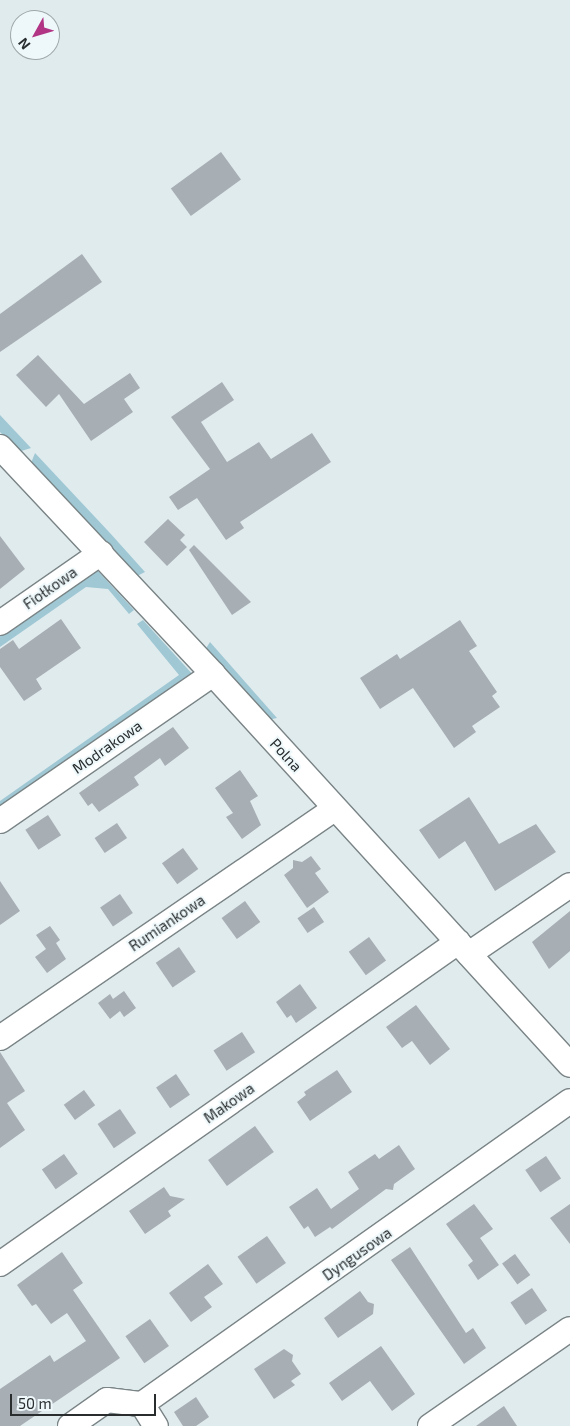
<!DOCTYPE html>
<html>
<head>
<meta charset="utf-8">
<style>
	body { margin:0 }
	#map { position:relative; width:570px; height:1426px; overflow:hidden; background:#e0ebee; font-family:"Exo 2",sans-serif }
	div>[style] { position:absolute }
	.green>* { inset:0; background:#9fc8d4 }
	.building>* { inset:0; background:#a7aeb4; transform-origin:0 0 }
	.roads { filter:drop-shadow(1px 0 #7a8486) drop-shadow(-1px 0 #7a8486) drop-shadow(0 1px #7a8486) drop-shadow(0 -1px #7a8486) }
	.minor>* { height:24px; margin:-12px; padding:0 12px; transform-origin:12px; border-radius:12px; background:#fff }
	span { translate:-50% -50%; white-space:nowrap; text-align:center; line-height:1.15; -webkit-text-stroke:4px #eef8fb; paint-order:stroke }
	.street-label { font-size:15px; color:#292d2e }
	.north { position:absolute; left:10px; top:10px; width:50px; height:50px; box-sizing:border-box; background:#eef8fb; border:1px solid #9fa7a9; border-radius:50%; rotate:231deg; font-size:14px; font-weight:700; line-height:20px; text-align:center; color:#292d2e }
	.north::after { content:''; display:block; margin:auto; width:18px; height:22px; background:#b23585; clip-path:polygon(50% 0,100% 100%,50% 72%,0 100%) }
	.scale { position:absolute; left:10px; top:1394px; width:146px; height:22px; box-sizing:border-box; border:2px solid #292d2e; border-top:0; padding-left:6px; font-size:15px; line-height:18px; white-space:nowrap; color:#292d2e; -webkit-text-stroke:4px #eef8fb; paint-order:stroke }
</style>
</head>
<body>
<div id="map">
	<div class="green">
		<div style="clip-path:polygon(0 415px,31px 448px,18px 452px,0 432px)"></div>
		<div style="clip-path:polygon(35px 453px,110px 533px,145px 572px,137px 576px,31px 463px)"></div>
		<div style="clip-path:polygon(96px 569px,134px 610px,129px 614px,108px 589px,86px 587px,0 647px,0 629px)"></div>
		<div style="clip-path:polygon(143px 620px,195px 677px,0 811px,0 801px,179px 675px,137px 624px)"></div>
		<div style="clip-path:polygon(210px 642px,277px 718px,268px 720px,205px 650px)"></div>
	</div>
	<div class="building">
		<div style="left:221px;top:152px;width:34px;height:62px;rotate:54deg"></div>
		<div style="clip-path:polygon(82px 254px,102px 282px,0 352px,0 314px)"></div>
		<div style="clip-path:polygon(38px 355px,84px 404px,130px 373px,140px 388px,124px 399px,133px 412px,91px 441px,59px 394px,46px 407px,16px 375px)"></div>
		<div style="clip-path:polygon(222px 382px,234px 400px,201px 422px,227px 462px,259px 442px,271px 459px,312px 433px,331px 462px,240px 522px,244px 528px,226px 540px,197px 498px,178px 510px,169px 497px,210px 469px,171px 417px)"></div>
		<div style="clip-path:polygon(168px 519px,185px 535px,180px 540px,187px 547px,167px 566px,144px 542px)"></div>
		<div style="clip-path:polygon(0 536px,25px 569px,0 589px)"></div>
		<div style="clip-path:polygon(194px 545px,251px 602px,232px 615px,189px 550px)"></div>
		<div style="clip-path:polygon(61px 619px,81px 648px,36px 679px,42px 689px,24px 701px,0 667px,0 649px,13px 640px,19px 649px)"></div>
		<div style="clip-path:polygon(460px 620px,477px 646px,469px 651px,497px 692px,492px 696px,500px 707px,472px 726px,476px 732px,454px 748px,413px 688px,380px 709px,360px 678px,397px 654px,400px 659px)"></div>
		<div style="clip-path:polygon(173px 727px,189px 748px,165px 766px,160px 758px,134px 777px,139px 785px,99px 812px,92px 803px,88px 806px,79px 793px)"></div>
		<div style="clip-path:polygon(240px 770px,258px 796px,250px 801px,261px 825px,242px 839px,226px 817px,233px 813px,215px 788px)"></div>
		<div style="clip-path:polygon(469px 797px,499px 844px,536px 824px,556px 852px,495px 891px,465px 841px,439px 859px,419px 830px)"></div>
		<div style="left:48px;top:815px;width:24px;height:27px;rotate:57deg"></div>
		<div style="left:117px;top:823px;width:18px;height:27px;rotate:56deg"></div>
		<div style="left:183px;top:848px;width:26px;height:26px;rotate:54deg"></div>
		<div style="clip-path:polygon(311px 856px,321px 869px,315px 873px,329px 892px,307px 908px,284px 875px,293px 868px,293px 860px,302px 862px)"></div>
		<div style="clip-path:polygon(0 881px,20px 911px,0 925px)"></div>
		<div style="left:120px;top:894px;width:23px;height:24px;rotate:56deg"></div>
		<div style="left:245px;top:901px;width:26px;height:29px;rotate:54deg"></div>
		<div style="left:314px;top:907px;width:18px;height:20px;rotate:56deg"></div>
		<div style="clip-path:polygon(570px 911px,570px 951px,549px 969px,532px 942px)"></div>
		<div style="clip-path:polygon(50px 926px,60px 940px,56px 943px,66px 959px,47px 973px,35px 957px,46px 949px,36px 935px)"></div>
		<div style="left:369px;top:937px;width:29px;height:25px;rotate:54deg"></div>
		<div style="left:179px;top:947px;width:30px;height:28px;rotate:56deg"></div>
		<div style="clip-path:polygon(300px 984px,317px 1008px,296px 1023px,291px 1015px,287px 1018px,276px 1002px)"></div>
		<div style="clip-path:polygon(124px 991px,136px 1008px,124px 1017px,120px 1011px,110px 1019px,98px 1003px,110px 994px,113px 999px)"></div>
		<div style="clip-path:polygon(416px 1005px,450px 1049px,430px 1065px,412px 1041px,402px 1048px,386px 1027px)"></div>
		<div style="left:242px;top:1032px;width:24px;height:34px;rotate:57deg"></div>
		<div style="clip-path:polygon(0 1052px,25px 1091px,7px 1103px,25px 1130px,0 1148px)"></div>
		<div style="clip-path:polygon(337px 1070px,352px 1092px,310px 1121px,297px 1102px,306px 1095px,304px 1092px)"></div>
		<div style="left:176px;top:1074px;width:25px;height:24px;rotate:56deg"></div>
		<div style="left:84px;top:1090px;width:19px;height:25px;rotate:54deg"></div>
		<div style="left:120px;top:1109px;width:29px;height:27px;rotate:56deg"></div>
		<div style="left:255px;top:1126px;width:32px;height:58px;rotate:54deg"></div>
		<div style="clip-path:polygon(399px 1145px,415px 1169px,394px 1184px,393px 1190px,386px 1189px,332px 1229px,330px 1227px,315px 1237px,308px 1226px,304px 1229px,289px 1207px,317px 1188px,331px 1209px,359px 1189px,348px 1172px,375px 1154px,379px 1159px)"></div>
		<div style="left:64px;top:1154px;width:24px;height:27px;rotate:55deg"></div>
		<div style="left:546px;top:1156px;width:27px;height:25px;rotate:56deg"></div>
		<div style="clip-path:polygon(164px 1187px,170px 1196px,185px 1199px,168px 1211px,171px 1216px,145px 1234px,129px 1211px)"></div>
		<div style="clip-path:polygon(474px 1204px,493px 1229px,480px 1238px,499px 1265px,478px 1280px,468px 1265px,473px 1261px,446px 1224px)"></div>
		<div style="clip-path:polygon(570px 1204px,570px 1244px,550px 1218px)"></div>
		<div style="left:267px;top:1236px;width:33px;height:36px;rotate:55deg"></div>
		<div style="clip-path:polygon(410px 1247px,466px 1333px,473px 1328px,486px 1348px,464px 1364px,391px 1260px)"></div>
		<div style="clip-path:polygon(62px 1252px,83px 1283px,73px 1290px,120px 1358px,20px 1426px,0 1426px,0 1389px,50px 1355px,54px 1362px,86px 1341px,67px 1313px,51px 1324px,36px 1304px,32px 1306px,17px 1285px)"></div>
		<div style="left:515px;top:1254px;width:26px;height:16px;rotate:54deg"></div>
		<div style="clip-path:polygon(208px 1264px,223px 1284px,204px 1297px,212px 1307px,191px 1322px,169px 1293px)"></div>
		<div style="left:532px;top:1288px;width:27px;height:26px;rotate:56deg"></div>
		<div style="clip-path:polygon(360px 1291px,368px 1302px,374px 1304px,373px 1314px,338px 1338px,324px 1318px)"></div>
		<div style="left:150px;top:1319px;width:33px;height:30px;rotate:55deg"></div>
		<div style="clip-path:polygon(381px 1346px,415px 1394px,392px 1411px,370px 1381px,342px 1401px,329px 1383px)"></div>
		<div style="clip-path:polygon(284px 1349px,293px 1355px,292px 1361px,301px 1374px,291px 1381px,295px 1385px,274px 1399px,254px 1369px)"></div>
		<div style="clip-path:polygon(196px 1397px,209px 1417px,196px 1426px,183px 1426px,174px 1412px)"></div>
		<div style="clip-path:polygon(504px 1406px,517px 1426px,476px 1426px)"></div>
	</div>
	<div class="roads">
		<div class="minor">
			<div style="left:0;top:447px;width:311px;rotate:46.8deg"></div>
			<div style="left:213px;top:674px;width:529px;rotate:47.6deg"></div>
			<div style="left:0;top:623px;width:123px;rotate:-34.7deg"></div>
			<div style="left:0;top:821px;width:259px;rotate:-34.6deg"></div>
			<div style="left:469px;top:954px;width:122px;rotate:-34.3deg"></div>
			<div style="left:0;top:1038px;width:405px;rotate:-34.4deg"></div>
			<div style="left:0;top:1264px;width:560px;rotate:-35.11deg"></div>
			<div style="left:142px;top:1404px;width:26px;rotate:58deg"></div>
			<div style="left:70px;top:1426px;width:45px;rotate:-35.1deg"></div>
			<div style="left:107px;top:1400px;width:35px;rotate:7deg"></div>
			<div style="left:142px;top:1404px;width:524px;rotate:-35.3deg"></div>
			<div style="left:430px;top:1426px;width:170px;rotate:-34.7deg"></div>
		</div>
	</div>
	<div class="street-label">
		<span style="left:50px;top:588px;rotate:-35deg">Fiołkowa</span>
		<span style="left:107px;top:747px;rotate:-35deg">Modrakowa</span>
		<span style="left:286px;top:755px;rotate:48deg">Polna</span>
		<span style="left:167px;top:923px;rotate:-34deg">Rumiankowa</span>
		<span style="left:229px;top:1103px;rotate:-35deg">Makowa</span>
		<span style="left:357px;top:1254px;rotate:-35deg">Dyngusowa</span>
	</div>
	<div class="north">N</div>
	<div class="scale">50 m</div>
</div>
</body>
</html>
